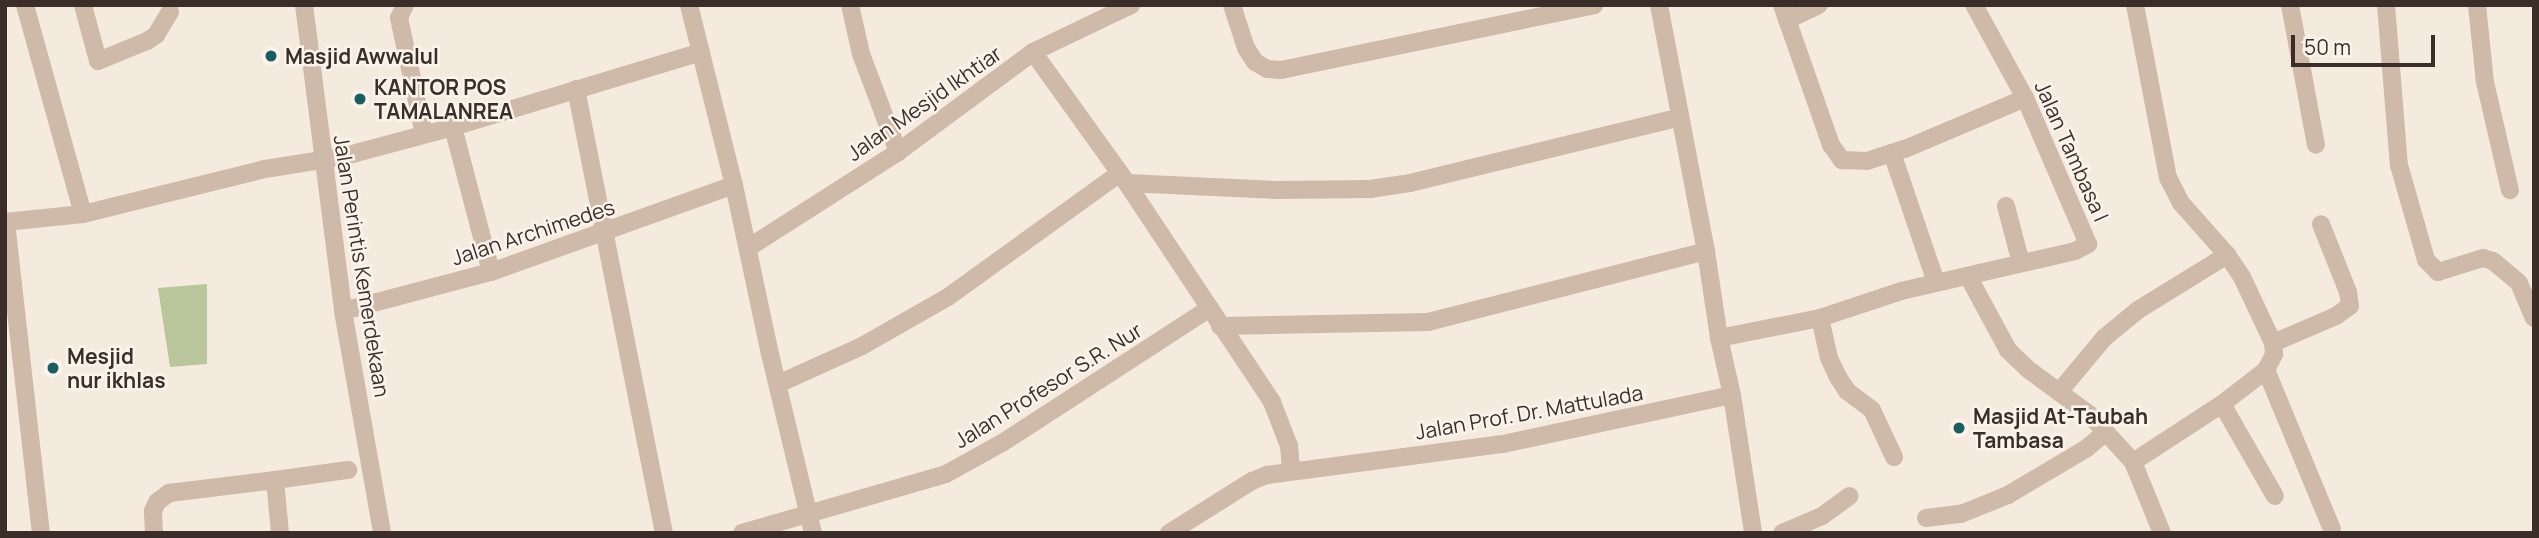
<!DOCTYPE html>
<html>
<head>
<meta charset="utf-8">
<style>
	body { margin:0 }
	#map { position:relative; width:2539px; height:538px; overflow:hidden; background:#f5eade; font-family:Manrope,sans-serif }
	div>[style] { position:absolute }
	.green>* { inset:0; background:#b9c69c }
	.minor>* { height:18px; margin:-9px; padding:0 9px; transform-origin:9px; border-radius:9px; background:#cfb9a9 }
	.dots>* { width:19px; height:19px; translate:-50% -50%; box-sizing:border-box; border:4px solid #fcf4ec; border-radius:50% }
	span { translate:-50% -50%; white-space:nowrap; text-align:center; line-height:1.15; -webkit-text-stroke:5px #fcf4ec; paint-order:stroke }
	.poi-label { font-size:21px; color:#3b2e29; font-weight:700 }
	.left { translate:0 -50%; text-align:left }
	.street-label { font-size:21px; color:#3b2e29 }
	.frame { position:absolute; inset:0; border:7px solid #3b2e29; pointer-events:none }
	.scale { position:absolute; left:2291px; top:35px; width:144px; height:32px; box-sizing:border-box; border:4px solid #3b2e29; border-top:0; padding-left:9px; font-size:21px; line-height:24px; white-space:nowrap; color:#3b2e29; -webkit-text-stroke:5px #fcf4ec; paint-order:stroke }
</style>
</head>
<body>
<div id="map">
	<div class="green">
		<div style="clip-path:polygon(207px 284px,207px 364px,170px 367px,158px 288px)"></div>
	</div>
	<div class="minor">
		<div style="left:25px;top:5px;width:217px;rotate:74.5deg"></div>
		<div style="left:83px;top:5px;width:58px;rotate:75deg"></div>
		<div style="left:98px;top:61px;width:53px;rotate:-22.2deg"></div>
		<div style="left:147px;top:41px;width:11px;rotate:-34deg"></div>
		<div style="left:156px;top:35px;width:27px;rotate:-59deg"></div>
		<div style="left:304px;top:5px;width:308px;rotate:82.7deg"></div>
		<div style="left:343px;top:311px;width:225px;rotate:80deg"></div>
		<div style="left:405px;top:5px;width:14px;rotate:115deg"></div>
		<div style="left:399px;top:18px;width:119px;rotate:77.8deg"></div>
		<div style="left:689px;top:5px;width:186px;rotate:76deg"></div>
		<div style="left:734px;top:185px;width:173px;rotate:78deg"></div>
		<div style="left:770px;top:354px;width:184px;rotate:76.5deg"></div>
		<div style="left:850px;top:5px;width:50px;rotate:77.3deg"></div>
		<div style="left:861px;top:54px;width:105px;rotate:69.3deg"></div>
		<div style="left:1232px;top:5px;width:45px;rotate:72deg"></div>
		<div style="left:1246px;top:48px;width:17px;rotate:57deg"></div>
		<div style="left:1255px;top:62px;width:14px;rotate:30deg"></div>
		<div style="left:1267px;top:69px;width:14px;rotate:4deg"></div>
		<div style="left:1281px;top:70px;width:320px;rotate:-11.7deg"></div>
		<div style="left:1659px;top:5px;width:250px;rotate:79.2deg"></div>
		<div style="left:1706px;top:251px;width:88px;rotate:81.5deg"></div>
		<div style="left:1719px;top:338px;width:58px;rotate:77.2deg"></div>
		<div style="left:1732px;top:395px;width:140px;rotate:81.3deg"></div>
		<div style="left:1782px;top:5px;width:148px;rotate:70.7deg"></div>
		<div style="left:1831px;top:145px;width:19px;rotate:54deg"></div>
		<div style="left:1842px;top:160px;width:25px;rotate:2deg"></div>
		<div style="left:1867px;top:161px;width:40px;rotate:-18deg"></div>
		<div style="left:1905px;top:149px;width:130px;rotate:-23deg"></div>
		<div style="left:2290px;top:5px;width:142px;rotate:79.5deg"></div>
		<div style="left:2386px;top:5px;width:161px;rotate:85.4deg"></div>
		<div style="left:2399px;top:165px;width:99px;rotate:74.1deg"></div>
		<div style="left:2426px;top:260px;width:17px;rotate:45deg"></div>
		<div style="left:2438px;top:272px;width:47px;rotate:-17.3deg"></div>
		<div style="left:2483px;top:258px;width:10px;rotate:17deg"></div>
		<div style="left:2493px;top:261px;width:34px;rotate:40deg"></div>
		<div style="left:2519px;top:283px;width:38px;rotate:67deg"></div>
		<div style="left:2477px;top:5px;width:77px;rotate:84.1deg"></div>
		<div style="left:2485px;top:82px;width:111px;rotate:77deg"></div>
		<div style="left:1787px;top:20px;width:35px;rotate:-25deg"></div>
		<div style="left:1033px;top:52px;width:149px;rotate:54.3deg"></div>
		<div style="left:1120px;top:173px;width:275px;rotate:56.4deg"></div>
		<div style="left:1272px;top:402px;width:47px;rotate:68.9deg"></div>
		<div style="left:1289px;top:446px;width:24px;rotate:85deg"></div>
		<div style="left:576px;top:89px;width:453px;rotate:78.8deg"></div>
		<div style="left:453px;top:127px;width:150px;rotate:75.3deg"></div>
		<div style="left:1892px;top:153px;width:136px;rotate:71.2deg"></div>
		<div style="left:1127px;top:183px;width:150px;rotate:2.7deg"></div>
		<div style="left:1277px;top:190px;width:93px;rotate:-0.6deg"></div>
		<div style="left:1370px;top:189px;width:40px;rotate:-8.5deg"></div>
		<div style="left:1410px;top:183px;width:278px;rotate:-13.7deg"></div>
		<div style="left:2006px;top:206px;width:59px;rotate:75.3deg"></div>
		<div style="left:5px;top:222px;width:78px;rotate:-5.9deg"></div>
		<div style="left:83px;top:214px;width:187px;rotate:-13.9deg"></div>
		<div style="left:265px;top:169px;width:77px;rotate:-9deg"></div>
		<div style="left:341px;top:157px;width:116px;rotate:-15deg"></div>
		<div style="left:453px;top:127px;width:259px;rotate:-16.8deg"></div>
		<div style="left:6px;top:222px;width:313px;rotate:83.6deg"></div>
		<div style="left:748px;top:248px;width:178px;rotate:-32.6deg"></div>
		<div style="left:898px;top:152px;width:168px;rotate:-36.5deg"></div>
		<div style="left:1033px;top:52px;width:109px;rotate:-25.6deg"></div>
		<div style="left:1968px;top:276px;width:84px;rotate:61.6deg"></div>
		<div style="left:2008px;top:350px;width:29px;rotate:44deg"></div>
		<div style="left:2029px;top:370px;width:76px;rotate:36.4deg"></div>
		<div style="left:2090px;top:415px;width:64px;rotate:47.5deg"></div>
		<div style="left:2133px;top:462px;width:77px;rotate:67.8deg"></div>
		<div style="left:343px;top:311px;width:153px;rotate:-14.8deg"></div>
		<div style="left:491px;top:272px;width:258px;rotate:-19.7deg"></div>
		<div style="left:1820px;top:318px;width:41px;rotate:77.3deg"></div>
		<div style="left:1829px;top:358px;width:21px;rotate:65deg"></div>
		<div style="left:1838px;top:377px;width:17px;rotate:57deg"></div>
		<div style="left:1847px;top:391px;width:31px;rotate:37deg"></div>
		<div style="left:1872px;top:410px;width:52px;rotate:64.9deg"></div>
		<div style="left:1220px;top:326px;width:208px;rotate:-1.1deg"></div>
		<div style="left:1428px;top:322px;width:287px;rotate:-14.3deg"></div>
		<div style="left:1719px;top:338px;width:103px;rotate:-11.2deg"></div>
		<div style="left:1820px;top:318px;width:85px;rotate:-18.4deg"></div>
		<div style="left:1901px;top:291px;width:179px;rotate:-12.9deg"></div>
		<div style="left:2075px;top:251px;width:15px;rotate:-28deg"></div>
		<div style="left:2088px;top:244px;width:159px;rotate:-113.3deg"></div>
		<div style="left:2025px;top:98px;width:106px;rotate:-118.7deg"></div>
		<div style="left:2273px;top:343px;width:69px;rotate:-23.2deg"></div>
		<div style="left:2336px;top:316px;width:17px;rotate:-36deg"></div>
		<div style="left:2350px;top:306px;width:14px;rotate:-98deg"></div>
		<div style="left:2348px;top:292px;width:73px;rotate:-111.7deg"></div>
		<div style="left:2266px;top:370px;width:172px;rotate:67.5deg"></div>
		<div style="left:778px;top:384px;width:92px;rotate:-24.3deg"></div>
		<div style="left:862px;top:346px;width:99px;rotate:-29.7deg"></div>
		<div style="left:948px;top:297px;width:212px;rotate:-35.8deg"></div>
		<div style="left:2059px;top:392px;width:70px;rotate:-50.2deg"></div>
		<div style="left:2104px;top:338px;width:44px;rotate:-39.5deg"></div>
		<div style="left:2138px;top:310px;width:105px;rotate:-31.7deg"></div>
		<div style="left:2222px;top:404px;width:106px;rotate:60.1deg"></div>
		<div style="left:2133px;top:462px;width:106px;rotate:-33.1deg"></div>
		<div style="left:2222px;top:404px;width:56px;rotate:-37.7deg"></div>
		<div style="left:2266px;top:370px;width:18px;rotate:-63deg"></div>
		<div style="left:2274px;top:354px;width:11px;rotate:-95deg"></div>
		<div style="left:2273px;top:343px;width:73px;rotate:-115.2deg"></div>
		<div style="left:2242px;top:277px;width:27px;rotate:-124deg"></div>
		<div style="left:2227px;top:255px;width:69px;rotate:-131.5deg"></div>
		<div style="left:2181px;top:203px;width:28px;rotate:-117deg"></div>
		<div style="left:2168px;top:178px;width:176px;rotate:-100.8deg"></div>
		<div style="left:275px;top:480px;width:74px;rotate:-7.8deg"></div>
		<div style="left:1926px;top:518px;width:35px;rotate:-7deg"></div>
		<div style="left:1961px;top:514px;width:51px;rotate:-22deg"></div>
		<div style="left:2008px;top:495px;width:92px;rotate:-30.7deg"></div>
		<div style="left:2087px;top:448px;width:25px;rotate:-40deg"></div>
		<div style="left:154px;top:533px;width:22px;rotate:-93deg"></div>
		<div style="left:153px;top:511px;width:10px;rotate:-66deg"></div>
		<div style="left:157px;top:502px;width:15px;rotate:-37deg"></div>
		<div style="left:169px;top:493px;width:107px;rotate:-7deg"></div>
		<div style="left:275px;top:480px;width:53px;rotate:84.6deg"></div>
		<div style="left:742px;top:533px;width:212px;rotate:-16.1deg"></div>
		<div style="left:946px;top:474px;width:64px;rotate:-29deg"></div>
		<div style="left:1002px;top:443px;width:248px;rotate:-33deg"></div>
		<div style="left:1169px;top:533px;width:98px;rotate:-32.1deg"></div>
		<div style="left:1252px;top:481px;width:16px;rotate:-22deg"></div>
		<div style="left:1267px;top:475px;width:238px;rotate:-7.5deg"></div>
		<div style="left:1503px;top:444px;width:234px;rotate:-12.1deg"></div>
		<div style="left:1782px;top:533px;width:43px;rotate:-23deg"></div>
		<div style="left:1822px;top:516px;width:34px;rotate:-36deg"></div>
	</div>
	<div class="dots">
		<div style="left:271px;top:56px;background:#1a5e61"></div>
		<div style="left:360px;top:99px;background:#1a5e61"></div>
		<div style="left:53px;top:368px;background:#1a5e61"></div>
		<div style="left:1959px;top:428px;background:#1a5e61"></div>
	</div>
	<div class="poi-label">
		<span class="left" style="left:285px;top:56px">Masjid Awwalul</span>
		<span class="left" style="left:374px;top:99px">KANTOR POS<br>TAMALANREA</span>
		<span class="left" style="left:67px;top:368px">Mesjid<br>nur ikhlas</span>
		<span class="left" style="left:1973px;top:428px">Masjid At-Taubah<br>Tambasa</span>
	</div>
	<div class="street-label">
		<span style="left:924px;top:103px;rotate:-35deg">Jalan Mesjid Ikhtiar</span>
		<span style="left:2072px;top:151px;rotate:66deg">Jalan Tambasa I</span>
		<span style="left:533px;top:232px;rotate:-18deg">Jalan Archimedes</span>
		<span style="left:362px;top:266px;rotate:81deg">Jalan Perintis Kemerdekaan</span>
		<span style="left:1048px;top:385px;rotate:-32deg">Jalan Profesor S.R. Nur</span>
		<span style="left:1529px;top:412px;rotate:-10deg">Jalan Prof. Dr. Mattulada</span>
	</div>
	<div class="frame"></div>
	<div class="scale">50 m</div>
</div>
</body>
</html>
